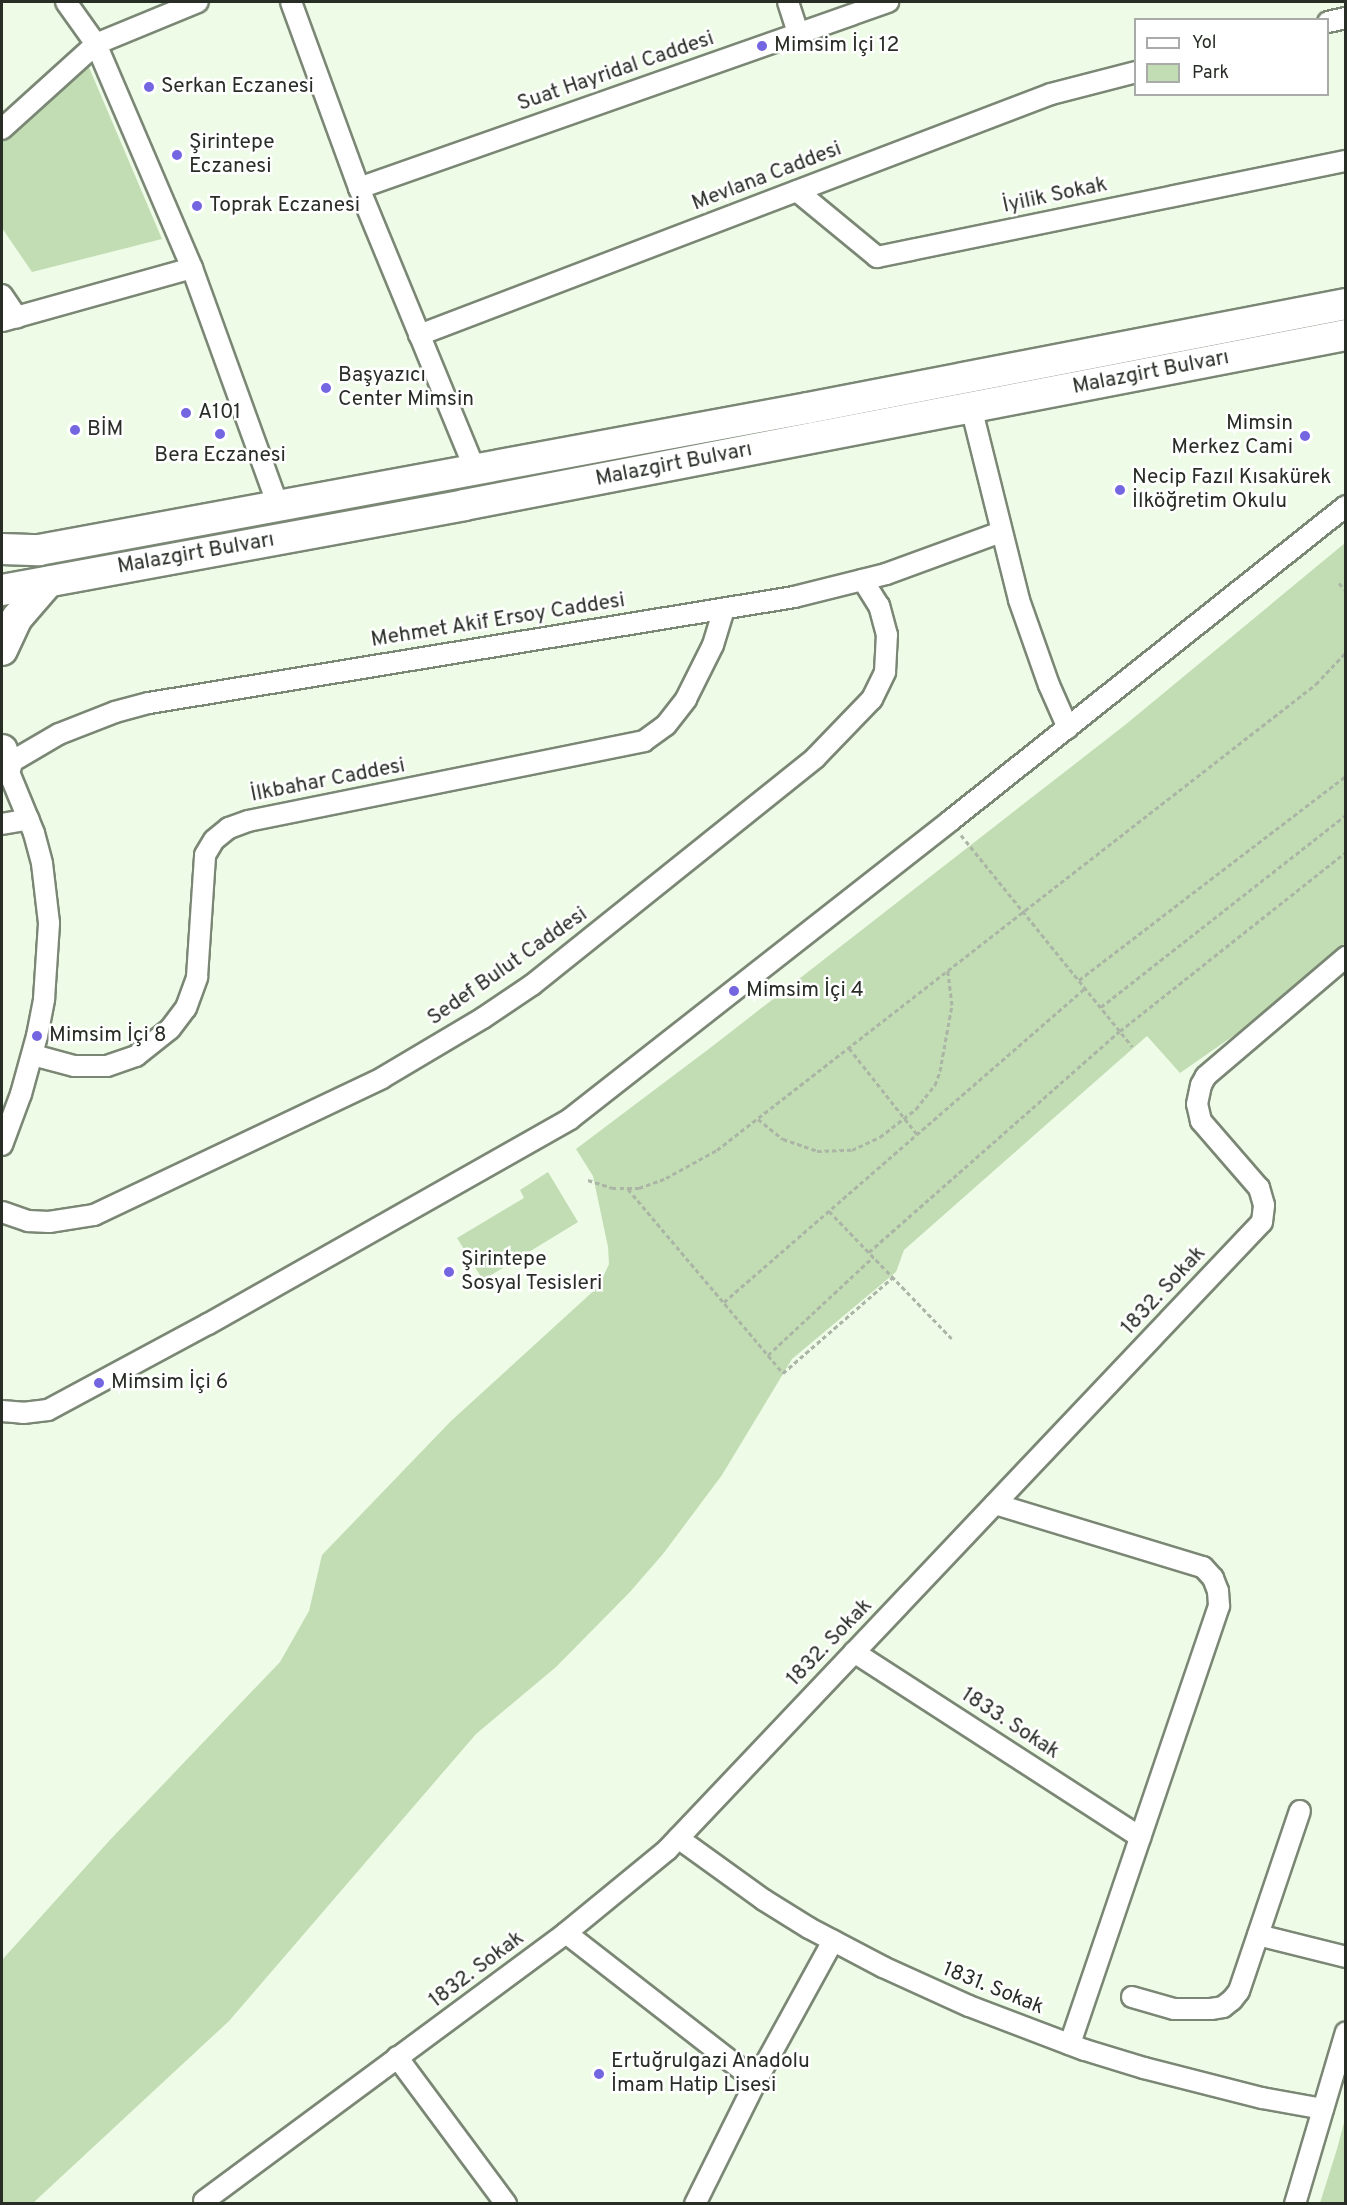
<!DOCTYPE html>
<html>
<head>
<meta charset="utf-8">
<style>
	body { margin:0 }
	#map { position:relative; width:1347px; height:2205px; overflow:hidden; background:#eefbe7; font-family:Overpass,sans-serif }
	div>[style] { position:absolute }
	.green>* { inset:0; background:#c2ddb4 }
	.path>* { height:3px; margin-top:-1.5px; transform-origin:0; background:repeating-linear-gradient(90deg,#abb5a5 0 4.5px,transparent 0 7.5px) }
	.roads { filter:drop-shadow(2px 0 #7b8775) drop-shadow(-2px 0 #7b8775) drop-shadow(0 2px #7b8775) drop-shadow(0 -2px #7b8775) }
	.minor>* { height:20px; margin:-10px; padding:0 10px; transform-origin:10px; border-radius:10px; background:#fff }
	.highway>* { height:30px; margin:-15px; padding:0 15px; transform-origin:15px; border-radius:15px; background:#fff }
	.dots>* { width:16px; height:16px; translate:-50% -50%; box-sizing:border-box; border:3px solid #fff; border-radius:50% }
	span { translate:-50% -50%; white-space:nowrap; text-align:center; line-height:1.15; -webkit-text-stroke:5px #fff; paint-order:stroke }
	.poi-label { font-size:21px; color:#282d26 }
	.left { translate:0 -50%; text-align:left }
	.right { translate:-100% -50%; text-align:right }
	.street-label { font-size:21px; color:#282d26 }
	.frame { position:absolute; inset:0; border:3px solid #282d26; pointer-events:none }
	.legend { position:absolute; left:1134px; top:18px; width:195px; height:78px; box-sizing:border-box; background:#fff; border:2px solid #a9aba8; margin:0; padding:8px 10px; list-style:none; font-size:18px; color:#282d26 }
	.legend li { display:flex; align-items:center; gap:12px; height:30px }
	.legend b { width:30px; border:2px solid #a9aba8 }
</style>
</head>
<body>
<div id="map">
	<div class="green">
		<div style="clip-path:polygon(88px 65px,162px 239px,32px 272px,2px 228px,2px 142px)"></div>
		<div style="clip-path:polygon(1345px 543px,1345px 943px,1236px 1034px,1180px 1073px,1147px 1036px,904px 1250px,896px 1272px,792px 1359px,722px 1475px,663px 1554px,629px 1593px,556px 1667px,476px 1734px,229px 2021px,33px 2203px,2px 2203px,2px 1960px,109px 1841px,280px 1662px,309px 1611px,322px 1555px,451px 1421px,599px 1286px,609px 1264px,608px 1247px,593px 1176px,576px 1149px,714px 1045px,1125px 725px)"></div>
		<div style="clip-path:polygon(548px 1172px,578px 1222px,483px 1280px,457px 1238px,524px 1198px,520px 1190px)"></div>
		<div style="clip-path:polygon(1345px 2119px,1345px 2203px,1320px 2203px,1337px 2149px)"></div>
	</div>
	<div class="path">
		<div style="left:1339px;top:583px;width:11px;rotate:49deg"></div>
		<div style="left:961px;top:835px;width:272px;rotate:51deg"></div>
		<div style="left:1079px;top:980px;width:336px;rotate:-37.4deg"></div>
		<div style="left:1101px;top:1007px;width:311px;rotate:-38.1deg"></div>
		<div style="left:849px;top:1048px;width:110px;rotate:51.7deg"></div>
		<div style="left:758px;top:1119px;width:32px;rotate:39deg"></div>
		<div style="left:783px;top:1139px;width:36px;rotate:19deg"></div>
		<div style="left:817px;top:1151px;width:35px;rotate:-2deg"></div>
		<div style="left:852px;top:1150px;width:31px;rotate:-25deg"></div>
		<div style="left:880px;top:1137px;width:46px;rotate:-37.9deg"></div>
		<div style="left:916px;top:1109px;width:31px;rotate:-52deg"></div>
		<div style="left:935px;top:1085px;width:15px;rotate:-70deg"></div>
		<div style="left:940px;top:1071px;width:67px;rotate:-79.7deg"></div>
		<div style="left:952px;top:1005px;width:35px;rotate:-97deg"></div>
		<div style="left:588px;top:1180px;width:25px;rotate:18deg"></div>
		<div style="left:612px;top:1188px;width:27px"></div>
		<div style="left:639px;top:1188px;width:29px;rotate:-20deg"></div>
		<div style="left:666px;top:1178px;width:58px;rotate:-28.8deg"></div>
		<div style="left:717px;top:1150px;width:759px;rotate:-37.88deg"></div>
		<div style="left:1316px;top:684px;width:44px;rotate:-46.8deg"></div>
		<div style="left:628px;top:1189px;width:241px;rotate:49.9deg"></div>
		<div style="left:783px;top:1373px;width:146px;rotate:-41.1deg"></div>
		<div style="left:829px;top:1211px;width:178px;rotate:46.1deg"></div>
		<div style="left:869px;top:1252px;width:334px;rotate:-41.4deg"></div>
		<div style="left:1120px;top:1031px;width:288px;rotate:-38.4deg"></div>
		<div style="left:724px;top:1302px;width:478px;rotate:-41deg"></div>
		<div style="left:768px;top:1355px;width:144px;rotate:-43deg"></div>
	</div>
	<div class="roads">
		<div class="minor">
			<div style="left:66px;top:2px;width:52px;rotate:54.5deg"></div>
			<div style="left:96px;top:44px;width:244px;rotate:66.8deg"></div>
			<div style="left:192px;top:268px;width:252px;rotate:70.1deg"></div>
			<div style="left:291px;top:2px;width:198px;rotate:69.9deg"></div>
			<div style="left:359px;top:188px;width:305px;rotate:67.6deg"></div>
			<div style="left:788px;top:2px;width:33px;rotate:72deg"></div>
			<div style="left:1328px;top:22px;width:18px;rotate:-13deg"></div>
			<div style="left:2px;top:129px;width:127px;rotate:-42.1deg"></div>
			<div style="left:96px;top:44px;width:110px;rotate:-22.4deg"></div>
			<div style="left:359px;top:188px;width:561px;rotate:-19.37deg"></div>
			<div style="left:797px;top:191px;width:104px;rotate:39.5deg"></div>
			<div style="left:877px;top:257px;width:479px;rotate:-11.6deg"></div>
			<div style="left:2px;top:295px;width:27px;rotate:56deg"></div>
			<div style="left:2px;top:321px;width:197px;rotate:-15.6deg"></div>
			<div style="left:419px;top:335px;width:676px;rotate:-20.87deg"></div>
			<div style="left:1051px;top:94px;width:88px;rotate:-14.5deg"></div>
			<div style="left:971px;top:407px;width:199px;rotate:76deg"></div>
			<div style="left:1019px;top:600px;width:90px;rotate:70.6deg"></div>
			<div style="left:1049px;top:685px;width:47px;rotate:66.2deg"></div>
			<div style="left:2px;top:824px;width:27px;rotate:-10deg"></div>
			<div style="left:33px;top:1055px;width:42px;rotate:15deg"></div>
			<div style="left:74px;top:1066px;width:33px"></div>
			<div style="left:107px;top:1066px;width:31px;rotate:-19deg"></div>
			<div style="left:136px;top:1056px;width:43px;rotate:-38.5deg"></div>
			<div style="left:170px;top:1029px;width:26px;rotate:-53deg"></div>
			<div style="left:186px;top:1008px;width:33px;rotate:-70deg"></div>
			<div style="left:197px;top:977px;width:122px;rotate:-86.2deg"></div>
			<div style="left:205px;top:855px;width:17px;rotate:-59deg"></div>
			<div style="left:214px;top:840px;width:19px;rotate:-39deg"></div>
			<div style="left:229px;top:828px;width:20px;rotate:-20deg"></div>
			<div style="left:248px;top:821px;width:404px;rotate:-11.4deg"></div>
			<div style="left:644px;top:741px;width:27px;rotate:-36deg"></div>
			<div style="left:666px;top:725px;width:33px;rotate:-52deg"></div>
			<div style="left:686px;top:699px;width:60px;rotate:-63.4deg"></div>
			<div style="left:713px;top:645px;width:38px;rotate:-73deg"></div>
			<div style="left:2px;top:1145px;width:54px;rotate:-69.6deg"></div>
			<div style="left:21px;top:1094px;width:60px;rotate:-74.6deg"></div>
			<div style="left:37px;top:1036px;width:38px;rotate:-79deg"></div>
			<div style="left:44px;top:999px;width:76px;rotate:-86.2deg"></div>
			<div style="left:49px;top:923px;width:60px;rotate:-96.7deg"></div>
			<div style="left:42px;top:863px;width:31px;rotate:-105deg"></div>
			<div style="left:34px;top:833px;width:74px;rotate:-112.4deg"></div>
			<div style="left:6px;top:765px;width:61px;rotate:-30.3deg"></div>
			<div style="left:59px;top:734px;width:60px;rotate:-21.4deg"></div>
			<div style="left:115px;top:712px;width:35px;rotate:-15deg"></div>
			<div style="left:149px;top:703px;width:654px;rotate:-9.33deg"></div>
			<div style="left:794px;top:597px;width:95px;rotate:-14deg"></div>
			<div style="left:886px;top:574px;width:122px;rotate:-20.1deg"></div>
			<div style="left:2px;top:1212px;width:28px;rotate:19deg"></div>
			<div style="left:28px;top:1221px;width:21px;rotate:3deg"></div>
			<div style="left:49px;top:1222px;width:46px;rotate:-8.8deg"></div>
			<div style="left:94px;top:1215px;width:319px;rotate:-25.4deg"></div>
			<div style="left:382px;top:1078px;width:117px;rotate:-30.7deg"></div>
			<div style="left:483px;top:1018px;width:59px;rotate:-34deg"></div>
			<div style="left:532px;top:985px;width:363px;rotate:-38.7deg"></div>
			<div style="left:815px;top:758px;width:82px;rotate:-46deg"></div>
			<div style="left:872px;top:699px;width:30px;rotate:-64deg"></div>
			<div style="left:885px;top:672px;width:37px;rotate:-87deg"></div>
			<div style="left:887px;top:635px;width:30px;rotate:-105deg"></div>
			<div style="left:879px;top:606px;width:31px;rotate:-122deg"></div>
			<div style="left:2px;top:1411px;width:21px;rotate:5deg"></div>
			<div style="left:23px;top:1413px;width:25px;rotate:-7deg"></div>
			<div style="left:48px;top:1410px;width:182px;rotate:-28.3deg"></div>
			<div style="left:208px;top:1324px;width:416px;rotate:-29.5deg"></div>
			<div style="left:570px;top:1119px;width:483px;rotate:-38.1deg"></div>
			<div style="left:950px;top:821px;width:506px;rotate:-38.5deg"></div>
			<div style="left:995px;top:1504px;width:217px;rotate:16.9deg"></div>
			<div style="left:1203px;top:1567px;width:15px;rotate:48deg"></div>
			<div style="left:1213px;top:1578px;width:14px;rotate:69deg"></div>
			<div style="left:1218px;top:1591px;width:15px;rotate:86deg"></div>
			<div style="left:1219px;top:1606px;width:463px;rotate:108.8deg"></div>
			<div style="left:854px;top:1652px;width:341px;rotate:32.9deg"></div>
			<div style="left:678px;top:1838px;width:106px;rotate:35.8deg"></div>
			<div style="left:764px;top:1900px;width:53px;rotate:31.9deg"></div>
			<div style="left:809px;top:1928px;width:84px;rotate:27.8deg"></div>
			<div style="left:883px;top:1967px;width:94px;rotate:24.4deg"></div>
			<div style="left:969px;top:2006px;width:124px;rotate:20.8deg"></div>
			<div style="left:1085px;top:2050px;width:62px;rotate:17deg"></div>
			<div style="left:1144px;top:2068px;width:122px;rotate:14.3deg"></div>
			<div style="left:1262px;top:2098px;width:62px;rotate:10.2deg"></div>
			<div style="left:566px;top:1933px;width:241px;rotate:37.9deg"></div>
			<div style="left:1258px;top:1935px;width:91px;rotate:14deg"></div>
			<div style="left:1132px;top:1997px;width:44px;rotate:15.9deg"></div>
			<div style="left:1174px;top:2009px;width:37px"></div>
			<div style="left:1211px;top:2009px;width:12px;rotate:-9deg"></div>
			<div style="left:1223px;top:2007px;width:11px;rotate:-38deg"></div>
			<div style="left:1232px;top:2000px;width:11px;rotate:-52deg"></div>
			<div style="left:1239px;top:1991px;width:190px;rotate:-71.3deg"></div>
			<div style="left:397px;top:2057px;width:183px;rotate:53.4deg"></div>
			<div style="left:204px;top:2201px;width:450px;rotate:-36.5deg"></div>
			<div style="left:566px;top:1933px;width:131px;rotate:-39.4deg"></div>
			<div style="left:667px;top:1850px;width:865px;rotate:-46.55deg"></div>
			<div style="left:1262px;top:1222px;width:17px;rotate:-83deg"></div>
			<div style="left:1264px;top:1205px;width:18px;rotate:-106deg"></div>
			<div style="left:1259px;top:1188px;width:89px;rotate:-130.9deg"></div>
			<div style="left:1201px;top:1121px;width:17px;rotate:-103deg"></div>
			<div style="left:1197px;top:1104px;width:19px;rotate:-78deg"></div>
			<div style="left:1201px;top:1085px;width:10px;rotate:-61deg"></div>
			<div style="left:1206px;top:1076px;width:184px;rotate:-40.4deg"></div>
			<div style="left:695px;top:2204px;width:137px;rotate:-63.6deg"></div>
			<div style="left:756px;top:2081px;width:160px;rotate:-61.2deg"></div>
			<div style="left:1295px;top:2204px;width:179px;rotate:-73.5deg"></div>
		</div>
		<div class="highway">
			<div style="left:2px;top:549px;width:37px;rotate:2deg"></div>
			<div style="left:39px;top:550px;width:782px;rotate:-10.46deg"></div>
			<div style="left:808px;top:408px;width:548px;rotate:-10.94deg"></div>
			<div style="left:2px;top:590px;width:470px;rotate:-10.4deg"></div>
			<div style="left:464px;top:505px;width:898px;rotate:-10.91deg"></div>
			<div style="left:2px;top:650px;width:35px;rotate:-65deg"></div>
			<div style="left:17px;top:618px;width:48px;rotate:-49.3deg"></div>
			<div style="left:2px;top:750px;width:16px;rotate:75deg"></div>
		</div>
	</div>
	<div class="dots">
		<div style="left:762px;top:46px;background:#7465e0"></div>
		<div style="left:149px;top:87px;background:#7465e0"></div>
		<div style="left:177px;top:155px;background:#7465e0"></div>
		<div style="left:197px;top:206px;background:#7465e0"></div>
		<div style="left:326px;top:388px;background:#7465e0"></div>
		<div style="left:186px;top:413px;background:#7465e0"></div>
		<div style="left:75px;top:430px;background:#7465e0"></div>
		<div style="left:220px;top:434px;background:#7465e0"></div>
		<div style="left:1305px;top:436px;background:#7465e0"></div>
		<div style="left:1120px;top:490px;background:#7465e0"></div>
		<div style="left:734px;top:991px;background:#7465e0"></div>
		<div style="left:37px;top:1036px;background:#7465e0"></div>
		<div style="left:449px;top:1272px;background:#7465e0"></div>
		<div style="left:99px;top:1383px;background:#7465e0"></div>
		<div style="left:599px;top:2074px;background:#7465e0"></div>
	</div>
	<div class="poi-label">
		<span class="left" style="left:774px;top:46px">Mimsim İçi 12</span>
		<span class="left" style="left:161px;top:87px">Serkan Eczanesi</span>
		<span class="left" style="left:189px;top:155px">Şirintepe<br>Eczanesi</span>
		<span class="left" style="left:209px;top:206px">Toprak Eczanesi</span>
		<span class="left" style="left:338px;top:388px">Başyazıcı<br>Center Mimsin</span>
		<span class="left" style="left:198px;top:413px">A101</span>
		<span class="right" style="left:1293px;top:436px">Mimsin<br>Merkez Cami</span>
		<span class="left" style="left:87px;top:430px">BİM</span>
		<span style="left:220px;top:456px">Bera Eczanesi</span>
		<span class="left" style="left:1132px;top:490px">Necip Fazıl Kısakürek<br>İlköğretim Okulu</span>
		<span class="left" style="left:746px;top:991px">Mimsim İçi 4</span>
		<span class="left" style="left:49px;top:1036px">Mimsim İçi 8</span>
		<span class="left" style="left:461px;top:1272px">Şirintepe<br>Sosyal Tesisleri</span>
		<span class="left" style="left:111px;top:1383px">Mimsim İçi 6</span>
		<span class="left" style="left:611px;top:2074px">Ertuğrulgazi Anadolu<br>İmam Hatip Lisesi</span>
	</div>
	<div class="street-label">
		<span style="left:616px;top:72px;rotate:-19deg">Suat Hayridal Caddesi</span>
		<span style="left:767px;top:177px;rotate:-21deg">Mevlana Caddesi</span>
		<span style="left:1055px;top:196px;rotate:-12deg">İyilik Sokak</span>
		<span style="left:1151px;top:373px;rotate:-11deg">Malazgirt Bulvarı</span>
		<span style="left:674px;top:465px;rotate:-11deg">Malazgirt Bulvarı</span>
		<span style="left:196px;top:554px;rotate:-10deg">Malazgirt Bulvarı</span>
		<span style="left:498px;top:621px;rotate:-9deg">Mehmet Akif Ersoy Caddesi</span>
		<span style="left:328px;top:781px;rotate:-11deg">İlkbahar Caddesi</span>
		<span style="left:508px;top:967px;rotate:-35deg">Sedef Bulut Caddesi</span>
		<span style="left:1164px;top:1291px;rotate:-47deg">1832. Sokak</span>
		<span style="left:830px;top:1643px;rotate:-46deg">1832. Sokak</span>
		<span style="left:1010px;top:1724px;rotate:33deg">1833. Sokak</span>
		<span style="left:477px;top:1970px;rotate:-37deg">1832. Sokak</span>
		<span style="left:993px;top:1989px;rotate:22deg">1831. Sokak</span>
	</div>
	<div class="frame"></div>
	<ul class="legend">
	<li><b style="height:8px;background:#fff"></b>Yol</li>
	<li><b style="height:16px;background:#c2ddb4"></b>Park</li>
	</ul>
</div>
</body>
</html>
